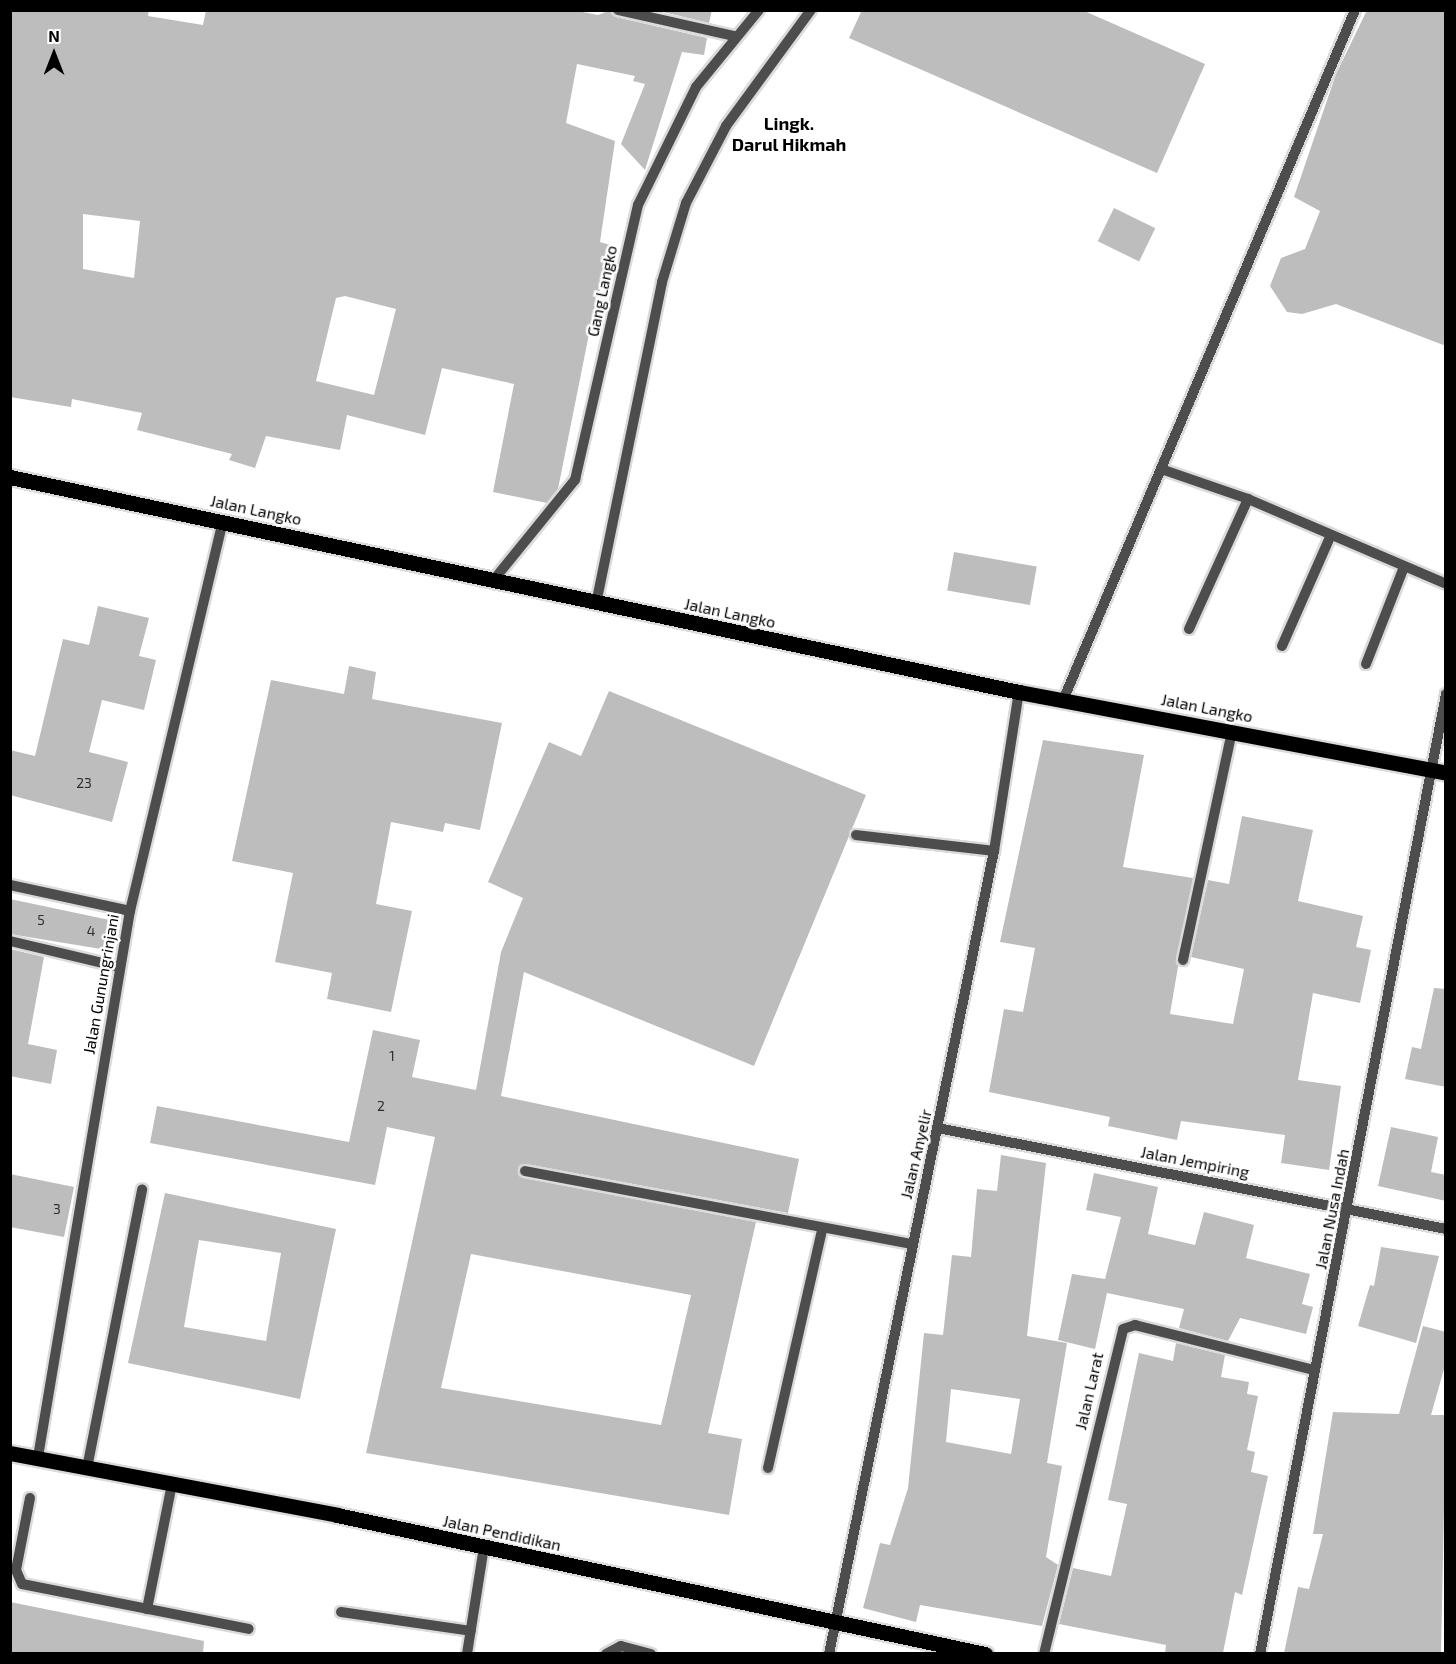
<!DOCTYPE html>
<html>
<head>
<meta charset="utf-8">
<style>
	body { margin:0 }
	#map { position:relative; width:1456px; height:1664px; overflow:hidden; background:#fff; font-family:"Exo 2",sans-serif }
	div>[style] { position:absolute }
	.building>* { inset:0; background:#bdbdbd; transform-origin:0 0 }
	.roads { filter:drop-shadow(2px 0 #dbdbdb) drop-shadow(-2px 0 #dbdbdb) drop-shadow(0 2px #dbdbdb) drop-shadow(0 -2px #dbdbdb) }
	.minor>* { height:10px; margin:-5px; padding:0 5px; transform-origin:5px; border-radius:5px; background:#4d4d4d }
	.major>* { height:15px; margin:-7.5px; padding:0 7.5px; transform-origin:7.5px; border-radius:7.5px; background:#000 }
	span { translate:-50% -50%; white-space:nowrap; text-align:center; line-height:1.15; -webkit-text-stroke:5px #fff; paint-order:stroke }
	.number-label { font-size:14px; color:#2f2f2f }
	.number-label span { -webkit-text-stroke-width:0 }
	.street-label { font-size:16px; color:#000 }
	.neighbourhood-label { font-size:18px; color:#000; font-weight:700 }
	.frame { position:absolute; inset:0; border:12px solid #000; pointer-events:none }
	.north { position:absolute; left:24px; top:24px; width:60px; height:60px; -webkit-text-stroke:4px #fff; paint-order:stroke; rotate:0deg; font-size:16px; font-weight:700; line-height:24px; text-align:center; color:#000 }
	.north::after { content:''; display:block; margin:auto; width:21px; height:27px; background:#000; clip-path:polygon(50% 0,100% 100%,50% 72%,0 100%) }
</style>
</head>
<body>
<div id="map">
	<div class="building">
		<div style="clip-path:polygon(evenodd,10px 10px,149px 10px,148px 16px,203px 25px,206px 10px,573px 10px,598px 15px,611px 10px,616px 17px,707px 38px,704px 55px,682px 52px,645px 170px,621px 144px,645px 84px,633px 81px,635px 76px,577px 64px,566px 123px,615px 141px,600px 242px,610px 245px,597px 304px,605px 305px,600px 330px,590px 329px,558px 489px,547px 503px,493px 492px,514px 384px,442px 368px,425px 435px,347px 415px,340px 450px,266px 436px,255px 468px,229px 460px,232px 454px,137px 430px,142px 413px,72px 399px,71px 407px,10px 397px,10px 10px,83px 214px,140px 221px,134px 278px,83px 269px,83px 214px,10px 10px,345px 296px,396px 309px,374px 395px,316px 381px,336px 298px,345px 296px)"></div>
		<div style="clip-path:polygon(655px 10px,712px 10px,709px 23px)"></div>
		<div style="clip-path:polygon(862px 10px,1082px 10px,1205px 64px,1157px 173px,849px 38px)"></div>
		<div style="clip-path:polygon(1367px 10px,1446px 10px,1446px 346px,1336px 304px,1302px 314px,1287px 312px,1270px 286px,1281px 258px,1305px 249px,1320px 211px,1294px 197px,1336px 74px)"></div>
		<div style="left:1114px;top:208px;width:46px;height:37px;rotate:26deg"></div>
		<div style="left:954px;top:552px;width:84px;height:39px;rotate:10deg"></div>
		<div style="clip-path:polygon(98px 606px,149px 618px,139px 656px,156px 660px,144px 710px,102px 700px,89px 752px,128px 762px,112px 822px,10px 795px,10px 750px,35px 756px,63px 639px,89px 645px)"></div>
		<div style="clip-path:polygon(349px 666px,376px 672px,372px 699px,502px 723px,480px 830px,445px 823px,443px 832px,391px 822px,376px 904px,412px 911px,391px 1012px,327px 999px,332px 973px,275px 962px,293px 873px,232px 861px,271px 680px,344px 694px)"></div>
		<div style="clip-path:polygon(evenodd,609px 691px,866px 795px,754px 1066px,524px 972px,501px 1096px,799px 1159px,788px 1213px,526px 1164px,518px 1169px,524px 1178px,756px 1222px,708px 1433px,742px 1439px,729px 1515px,366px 1453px,435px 1137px,387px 1127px,375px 1185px,150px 1143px,157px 1106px,349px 1142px,373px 1030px,420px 1040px,412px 1077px,476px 1090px,501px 952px,523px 898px,488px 882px,549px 742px,581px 756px,609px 691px,471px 1254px,691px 1295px,661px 1425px,441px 1388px,471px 1254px)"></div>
		<div style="clip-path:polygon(1043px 740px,1144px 755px,1123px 867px,1193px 878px,1170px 1014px,1233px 1024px,1244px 969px,1191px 957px,1208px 880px,1229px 884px,1242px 816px,1313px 830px,1298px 901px,1363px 916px,1356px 947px,1371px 950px,1360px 1003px,1313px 993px,1298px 1080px,1341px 1086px,1329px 1170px,1281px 1163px,1285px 1135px,1181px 1121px,1177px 1140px,1108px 1126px,1110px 1117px,989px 1092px,1004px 1009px,1023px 1012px,1035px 948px,1000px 942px)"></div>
		<div style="clip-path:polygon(10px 899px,119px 922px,113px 951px,10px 934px)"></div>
		<div style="clip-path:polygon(10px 949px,44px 957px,28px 1044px,57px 1050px,51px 1084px,10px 1076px)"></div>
		<div style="clip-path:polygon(1434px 988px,1446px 989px,1446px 1087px,1405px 1079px,1412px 1047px,1421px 1049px)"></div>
		<div style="clip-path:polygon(1391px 1127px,1438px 1137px,1431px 1172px,1446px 1175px,1446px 1201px,1378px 1186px)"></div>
		<div style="clip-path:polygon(evenodd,1001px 1155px,1046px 1163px,1027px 1336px,1067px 1343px,1047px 1463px,1062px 1466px,1046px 1557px,1058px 1565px,1042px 1626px,920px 1605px,916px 1622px,863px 1608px,880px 1543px,890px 1545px,908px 1488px,924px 1333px,943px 1335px,952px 1255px,971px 1257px,977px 1189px,997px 1191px,1001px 1155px,951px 1389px,1020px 1399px,1011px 1454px,946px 1442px,951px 1389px)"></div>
		<div style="clip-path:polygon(1094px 1173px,1158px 1187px,1148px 1234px,1195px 1245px,1204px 1212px,1254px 1225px,1246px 1258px,1310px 1274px,1302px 1304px,1313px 1307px,1306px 1334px,1240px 1318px,1228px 1341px,1179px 1328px,1184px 1309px,1107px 1293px,1095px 1349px,1058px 1340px,1072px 1274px,1105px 1279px,1121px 1217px,1086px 1210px)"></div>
		<div style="clip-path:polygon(10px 1174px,74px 1187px,64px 1237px,10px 1227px)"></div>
		<div style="clip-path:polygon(evenodd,165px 1193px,336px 1229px,300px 1399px,128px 1363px,165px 1193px,199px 1240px,281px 1253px,266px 1341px,184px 1327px,199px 1240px)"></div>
		<div style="clip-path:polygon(1381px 1247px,1439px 1256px,1416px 1343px,1358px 1326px,1370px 1285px,1374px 1286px)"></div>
		<div style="clip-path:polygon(1423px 1326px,1446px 1332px,1446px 1362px,1431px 1415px,1446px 1415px,1441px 1653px,1284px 1653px,1298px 1587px,1309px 1589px,1323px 1534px,1313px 1534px,1333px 1412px,1399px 1414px)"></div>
		<div style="clip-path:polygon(1176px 1343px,1225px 1355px,1221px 1377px,1249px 1382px,1247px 1394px,1258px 1396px,1247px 1450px,1255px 1452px,1251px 1472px,1268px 1476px,1242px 1595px,1235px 1592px,1223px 1653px,1165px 1653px,1166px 1645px,1059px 1624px,1073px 1568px,1111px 1576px,1127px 1504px,1108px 1500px,1139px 1353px,1173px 1361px)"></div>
		<div style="clip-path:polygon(10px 1602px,204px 1641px,203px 1653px,10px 1653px)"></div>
	</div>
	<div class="roads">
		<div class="minor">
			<div style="left:618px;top:10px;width:119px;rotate:12.6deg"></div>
			<div style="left:1164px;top:470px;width:89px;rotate:19deg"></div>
			<div style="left:1248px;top:499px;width:215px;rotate:23.2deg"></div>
			<div style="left:492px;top:582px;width:132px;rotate:-50.9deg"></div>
			<div style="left:575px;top:480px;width:282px;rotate:-77.1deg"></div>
			<div style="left:638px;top:205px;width:131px;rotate:-63.8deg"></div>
			<div style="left:696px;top:87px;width:99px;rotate:-50.7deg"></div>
			<div style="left:596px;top:604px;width:329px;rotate:-78.4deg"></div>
			<div style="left:662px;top:282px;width:83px;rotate:-73.1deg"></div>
			<div style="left:686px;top:203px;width:87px;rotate:-62.5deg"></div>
			<div style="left:726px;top:126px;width:144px;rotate:-53.8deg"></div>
			<div style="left:1189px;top:629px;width:143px;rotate:-65.6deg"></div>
			<div style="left:1282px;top:646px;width:121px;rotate:-66.2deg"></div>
			<div style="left:1366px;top:664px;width:104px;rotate:-68.6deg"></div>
			<div style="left:1064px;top:698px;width:747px;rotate:-67.07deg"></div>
			<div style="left:856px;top:835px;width:139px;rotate:6.6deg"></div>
			<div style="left:10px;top:885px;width:123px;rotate:12.2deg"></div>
			<div style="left:10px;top:941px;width:112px;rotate:13.4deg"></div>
			<div style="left:1183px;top:960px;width:234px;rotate:-77.9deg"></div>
			<div style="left:938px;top:1128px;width:518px;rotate:11.24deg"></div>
			<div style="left:525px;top:1171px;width:393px;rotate:10.7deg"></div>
			<div style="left:38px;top:1457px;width:554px;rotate:-80.44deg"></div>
			<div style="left:130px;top:911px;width:400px;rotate:-76.6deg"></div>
			<div style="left:87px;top:1468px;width:284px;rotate:-78.8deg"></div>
			<div style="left:768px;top:1468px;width:244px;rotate:-77.2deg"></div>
			<div style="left:30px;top:1498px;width:73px;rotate:101deg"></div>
			<div style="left:16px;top:1570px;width:15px;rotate:67deg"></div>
			<div style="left:22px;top:1584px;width:231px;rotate:11.2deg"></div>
			<div style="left:147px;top:1609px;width:127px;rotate:-78.7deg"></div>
			<div style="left:341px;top:1612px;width:131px;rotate:8.3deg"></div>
			<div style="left:467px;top:1654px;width:108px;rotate:-81deg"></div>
			<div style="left:606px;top:1654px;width:17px;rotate:-28deg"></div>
			<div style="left:621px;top:1646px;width:31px;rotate:15deg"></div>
			<div style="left:829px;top:1654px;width:820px;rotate:-78.39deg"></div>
			<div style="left:994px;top:851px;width:161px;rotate:-81.1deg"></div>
			<div style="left:1044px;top:1654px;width:334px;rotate:-76.3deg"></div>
			<div style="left:1123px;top:1329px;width:13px;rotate:-18deg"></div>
			<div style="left:1135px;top:1325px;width:185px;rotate:14.1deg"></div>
			<div style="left:1260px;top:1654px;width:978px;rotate:-79.03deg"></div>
		</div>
		<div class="major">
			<div style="left:10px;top:477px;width:1032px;rotate:12.03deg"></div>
			<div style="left:1019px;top:692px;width:435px;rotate:10.7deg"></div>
			<div style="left:10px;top:1453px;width:333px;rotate:10.7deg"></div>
			<div style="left:337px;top:1515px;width:663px;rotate:12.11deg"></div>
		</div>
	</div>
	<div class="number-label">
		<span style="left:84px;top:783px">23</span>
		<span style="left:41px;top:920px">5</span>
		<span style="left:91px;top:931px">4</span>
		<span style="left:392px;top:1056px">1</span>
		<span style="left:381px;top:1106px">2</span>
		<span style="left:57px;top:1209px">3</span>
	</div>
	<div class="street-label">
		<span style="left:602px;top:291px;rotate:-78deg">Gang Langko</span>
		<span style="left:256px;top:510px;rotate:12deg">Jalan Langko</span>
		<span style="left:730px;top:613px;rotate:12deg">Jalan Langko</span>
		<span style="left:1207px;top:708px;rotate:11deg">Jalan Langko</span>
		<span style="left:101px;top:984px;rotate:-80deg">Jalan Gunungrinjani</span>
		<span style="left:916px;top:1154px;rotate:-77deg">Jalan Anyelir</span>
		<span style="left:1195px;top:1162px;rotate:11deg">Jalan Jempiring</span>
		<span style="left:1332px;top:1209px;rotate:-79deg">Jalan Nusa Indah</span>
		<span style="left:1089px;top:1391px;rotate:-77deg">Jalan Larat</span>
		<span style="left:502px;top:1533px;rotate:12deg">Jalan Pendidikan</span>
	</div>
	<div class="neighbourhood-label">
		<span style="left:789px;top:134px">Lingk.<br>Darul Hikmah</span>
	</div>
	<div class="frame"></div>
	<div class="north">N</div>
</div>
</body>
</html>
